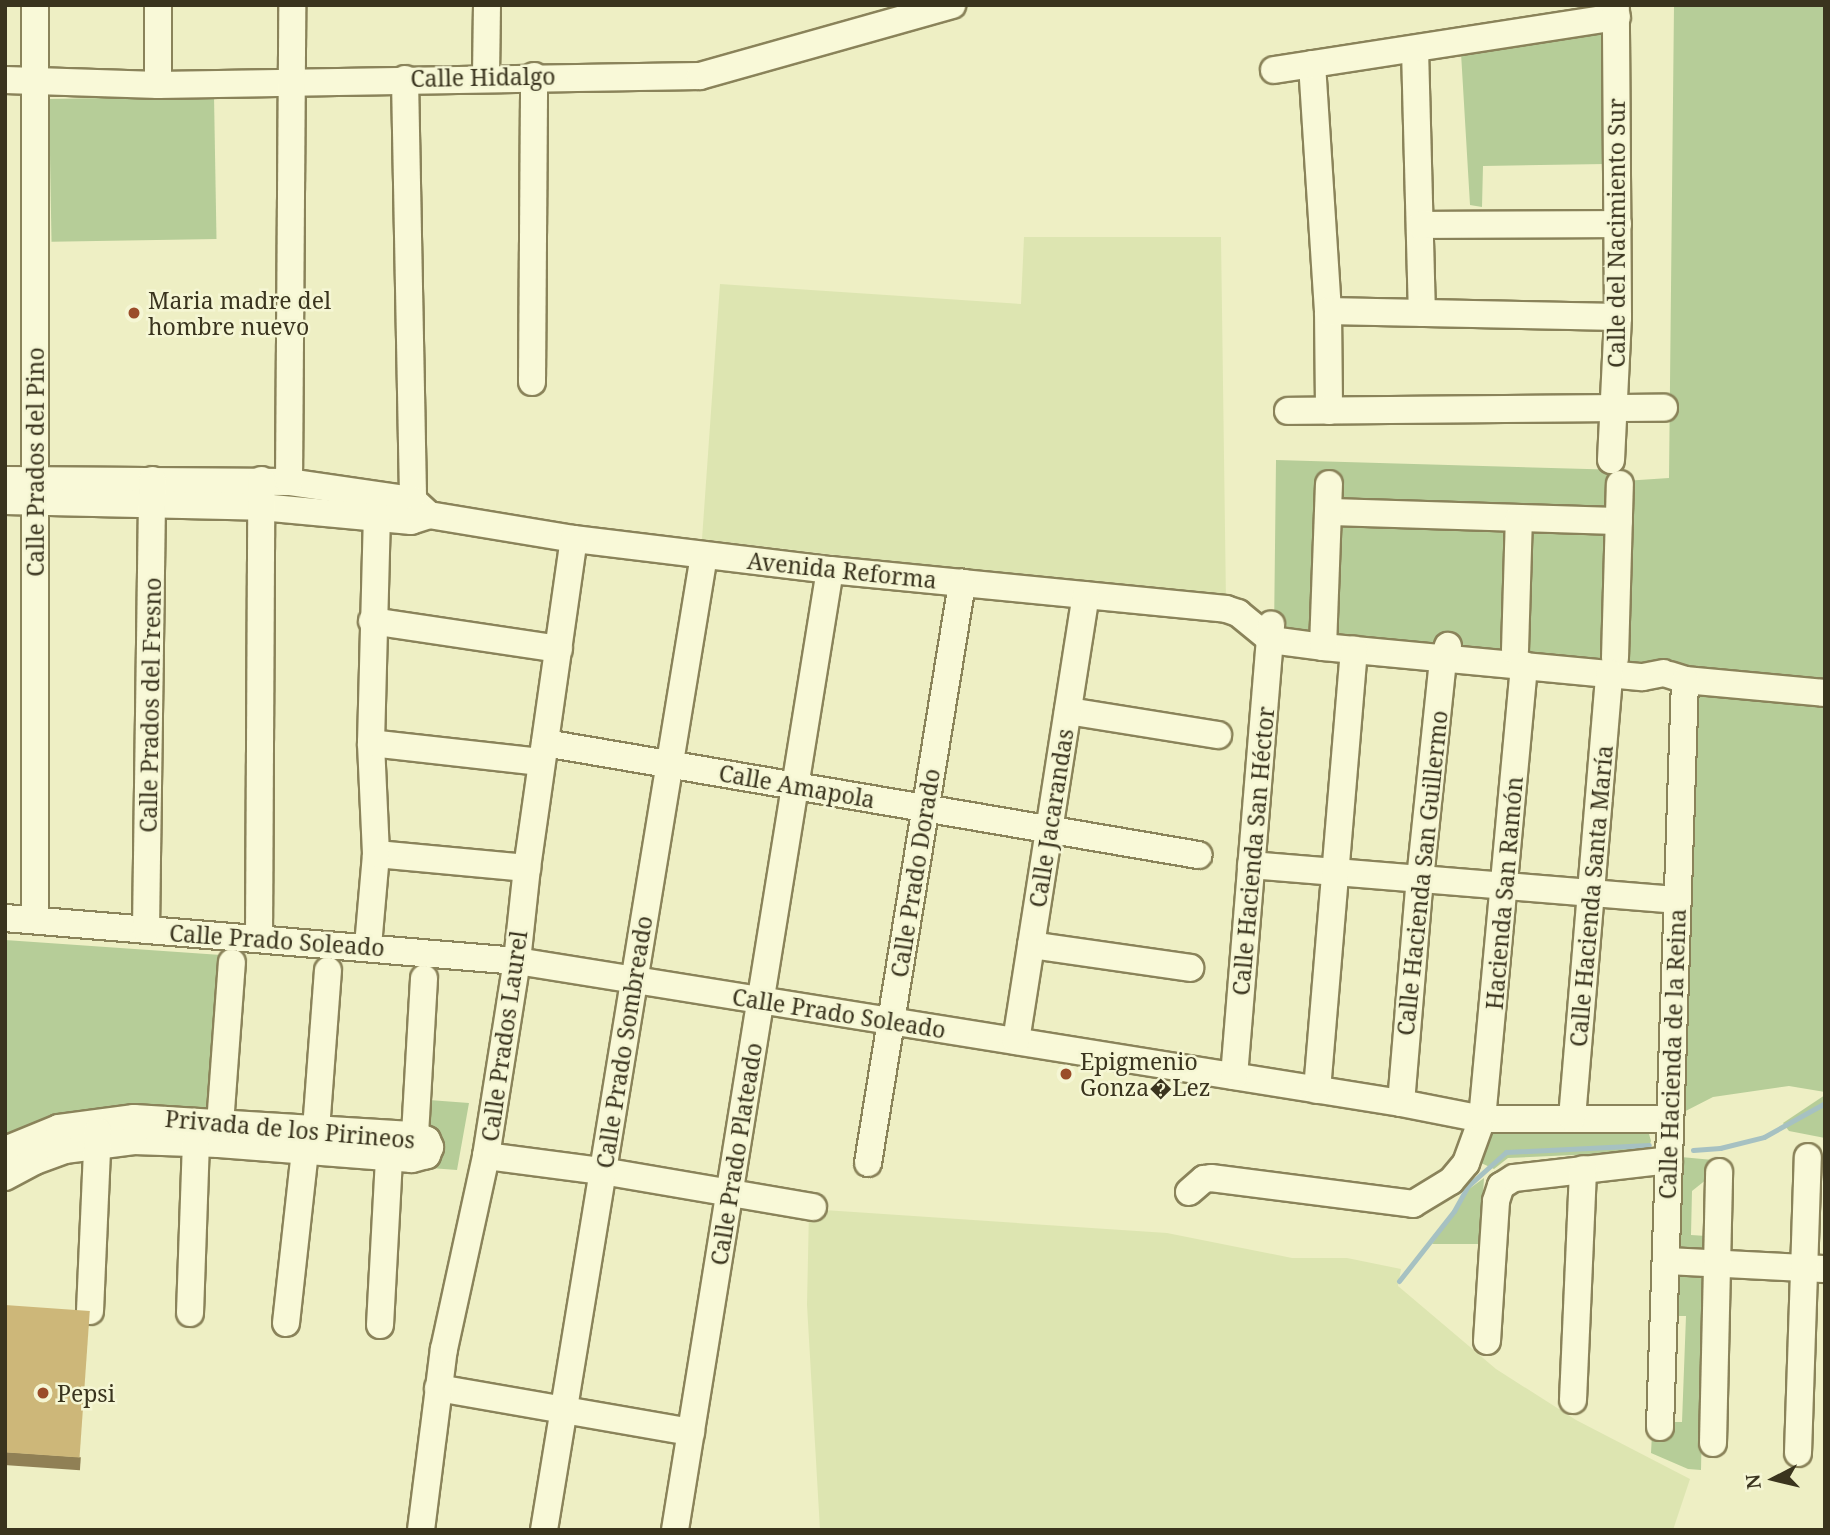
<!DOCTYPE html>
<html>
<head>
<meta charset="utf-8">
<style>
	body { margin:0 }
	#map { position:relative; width:1830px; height:1535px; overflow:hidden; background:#eeefc4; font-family:"Noto Serif",serif }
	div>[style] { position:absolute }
	.farmland>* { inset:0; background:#dde5b1 }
	.green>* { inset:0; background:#b6cd98; transform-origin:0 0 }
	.stream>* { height:5px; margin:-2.5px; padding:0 2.5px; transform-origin:2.5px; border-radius:2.5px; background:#a6c1c2 }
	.roads { filter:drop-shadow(2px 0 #8a835a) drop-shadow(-2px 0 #8a835a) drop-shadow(0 2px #8a835a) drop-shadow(0 -2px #8a835a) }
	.minor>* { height:26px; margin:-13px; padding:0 13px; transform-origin:13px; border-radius:13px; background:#f9f9d8 }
	.shaded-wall>* { inset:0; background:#908055; transform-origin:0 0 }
	.building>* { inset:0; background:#cdb779; transform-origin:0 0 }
	.dots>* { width:19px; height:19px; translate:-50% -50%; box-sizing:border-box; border:4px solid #f5f6d4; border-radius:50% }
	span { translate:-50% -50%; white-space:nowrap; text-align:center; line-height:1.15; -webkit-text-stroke:5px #f5f6d4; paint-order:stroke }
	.street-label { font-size:23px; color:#3a341e }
	.poi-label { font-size:23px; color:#3a341e }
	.left { translate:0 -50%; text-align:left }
	.frame { position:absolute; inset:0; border:7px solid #3a341e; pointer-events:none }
	.north { position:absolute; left:1739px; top:1444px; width:70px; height:70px; -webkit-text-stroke:5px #f5f6d4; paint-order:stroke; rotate:263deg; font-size:19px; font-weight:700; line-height:28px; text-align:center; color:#3a341e }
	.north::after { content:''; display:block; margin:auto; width:24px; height:32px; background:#3a341e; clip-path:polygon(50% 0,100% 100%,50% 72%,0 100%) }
</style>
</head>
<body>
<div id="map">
	<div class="farmland">
		<div style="clip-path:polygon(1024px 237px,1221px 237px,1226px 602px,702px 539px,720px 284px,1021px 304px)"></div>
		<div style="clip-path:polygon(809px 1209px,1167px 1233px,1292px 1258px,1347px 1258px,1401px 1269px,1398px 1286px,1496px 1369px,1576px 1420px,1690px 1479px,1673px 1530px,820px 1530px,807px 1305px)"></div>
	</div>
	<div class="green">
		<div style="clip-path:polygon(1674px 5px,1825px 5px,1825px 1092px,1789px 1086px,1713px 1097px,1670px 1119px,1685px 680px,1274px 633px,1276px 460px,1623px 470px,1624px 481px,1669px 478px)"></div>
		<div style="clip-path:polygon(1605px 24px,1605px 164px,1483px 166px,1482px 207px,1470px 205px,1461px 53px)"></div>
		<div style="left:214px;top:96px;width:143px;height:165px;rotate:89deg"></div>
		<div style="clip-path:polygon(5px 940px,221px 955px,210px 1112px,5px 1142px)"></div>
		<div style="clip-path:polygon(1825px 1095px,1825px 1138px,1789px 1131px,1783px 1123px)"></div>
		<div style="clip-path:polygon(429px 1100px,469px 1103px,457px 1170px,417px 1167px,440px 1156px,442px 1149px,442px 1143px,425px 1130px)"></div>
		<div style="clip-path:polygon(1640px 1127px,1649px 1134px,1651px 1141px,1648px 1150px,1639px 1152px,1508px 1158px,1494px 1169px,1479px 1162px,1490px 1130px)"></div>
		<div style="clip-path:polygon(1681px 1157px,1713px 1160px,1712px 1175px,1692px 1191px,1691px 1235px,1706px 1236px,1706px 1252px,1675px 1249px)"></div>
		<div style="clip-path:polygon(1484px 1178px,1480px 1244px,1432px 1244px,1469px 1189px)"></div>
		<div style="clip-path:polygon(1675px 1272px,1705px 1274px,1701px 1470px,1688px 1469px,1651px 1453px,1652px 1433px,1668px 1422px,1682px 1422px,1686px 1316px,1676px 1316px)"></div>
	</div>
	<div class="stream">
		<div style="left:1693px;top:1150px;width:27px;rotate:-4deg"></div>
		<div style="left:1720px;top:1148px;width:45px;rotate:-14deg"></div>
		<div style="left:1764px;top:1137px;width:70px;rotate:-29.1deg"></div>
		<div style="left:1399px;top:1281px;width:89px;rotate:-51.8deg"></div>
		<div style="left:1454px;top:1211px;width:29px;rotate:-61deg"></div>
		<div style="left:1468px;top:1186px;width:51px;rotate:-41.8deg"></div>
		<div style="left:1506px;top:1152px;width:143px;rotate:-2.8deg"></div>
	</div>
	<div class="roads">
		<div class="minor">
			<div style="left:35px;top:5px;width:914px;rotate:90deg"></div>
			<div style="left:1415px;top:49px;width:264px;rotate:88.5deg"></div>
			<div style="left:1312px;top:64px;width:248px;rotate:86.3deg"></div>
			<div style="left:1328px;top:311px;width:100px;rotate:89.4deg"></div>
			<div style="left:1274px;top:70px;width:347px;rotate:-8.8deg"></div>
			<div style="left:486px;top:77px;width:72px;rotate:-89.2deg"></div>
			<div style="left:405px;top:79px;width:421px;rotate:88.9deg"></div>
			<div style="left:5px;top:80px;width:153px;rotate:1.9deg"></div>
			<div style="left:158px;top:85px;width:542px;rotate:-0.95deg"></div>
			<div style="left:700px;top:76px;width:262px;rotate:-15.7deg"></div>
			<div style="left:158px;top:85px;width:80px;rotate:-90deg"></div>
			<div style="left:1420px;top:225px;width:198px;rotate:-0.3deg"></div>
			<div style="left:1328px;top:311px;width:290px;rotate:1.2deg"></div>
			<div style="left:532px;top:382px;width:306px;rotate:-89.6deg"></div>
			<div style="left:1288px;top:411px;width:376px;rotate:-0.5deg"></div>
			<div style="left:1611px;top:460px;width:143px;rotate:-87.2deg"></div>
			<div style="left:1618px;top:317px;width:312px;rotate:-90.4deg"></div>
			<div style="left:5px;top:480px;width:284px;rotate:0.4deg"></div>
			<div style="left:289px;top:482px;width:125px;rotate:8.3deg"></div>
			<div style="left:413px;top:500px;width:22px;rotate:43deg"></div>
			<div style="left:289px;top:482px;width:477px;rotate:-89.6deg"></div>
			<div style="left:5px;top:501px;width:256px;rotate:1.3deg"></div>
			<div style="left:261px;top:507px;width:151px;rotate:5.3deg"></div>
			<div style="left:411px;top:521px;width:19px;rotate:-18deg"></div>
			<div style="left:429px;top:515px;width:147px;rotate:9.4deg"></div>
			<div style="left:574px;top:539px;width:258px;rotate:6.9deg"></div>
			<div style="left:830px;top:570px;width:398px;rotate:5.6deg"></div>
			<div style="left:1226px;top:609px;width:13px;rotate:18deg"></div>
			<div style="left:1238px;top:613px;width:43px;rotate:39.3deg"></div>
			<div style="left:1271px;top:640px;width:52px;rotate:7.7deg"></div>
			<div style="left:1323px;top:647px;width:321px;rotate:5.4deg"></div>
			<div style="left:1643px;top:677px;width:21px;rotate:-11deg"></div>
			<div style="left:1329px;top:512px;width:290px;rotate:1.8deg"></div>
			<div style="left:372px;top:621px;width:189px;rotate:8.5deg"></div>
			<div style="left:1323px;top:647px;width:163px;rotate:-87.9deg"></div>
			<div style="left:1515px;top:650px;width:132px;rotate:-88.3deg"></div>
			<div style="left:1615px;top:658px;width:174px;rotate:-88.4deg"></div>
			<div style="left:1670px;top:675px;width:16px;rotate:18deg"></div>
			<div style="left:1685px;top:680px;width:141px;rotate:5.3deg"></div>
			<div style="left:1068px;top:711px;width:152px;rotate:9.1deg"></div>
			<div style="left:371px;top:743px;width:171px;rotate:6.4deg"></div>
			<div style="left:545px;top:743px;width:663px;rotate:9.73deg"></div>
			<div style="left:376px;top:854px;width:152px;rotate:5.3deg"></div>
			<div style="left:1251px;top:865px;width:428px;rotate:4.7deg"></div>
			<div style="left:5px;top:918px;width:514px;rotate:4.8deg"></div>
			<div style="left:517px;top:961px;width:895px;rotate:9.13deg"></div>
			<div style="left:1401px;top:1103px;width:83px;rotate:11.2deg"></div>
			<div style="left:1482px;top:1119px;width:188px"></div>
			<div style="left:146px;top:930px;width:450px;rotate:-89.2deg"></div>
			<div style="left:259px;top:938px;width:458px;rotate:-89.7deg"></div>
			<div style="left:1031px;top:945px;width:161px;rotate:8.2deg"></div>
			<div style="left:368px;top:946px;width:92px;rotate:-85deg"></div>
			<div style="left:376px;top:854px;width:111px;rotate:-92.6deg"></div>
			<div style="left:371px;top:743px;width:226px;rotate:-88.5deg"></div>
			<div style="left:1016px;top:1041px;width:451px;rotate:-81.1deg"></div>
			<div style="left:1234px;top:1076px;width:453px;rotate:-85.3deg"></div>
			<div style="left:1317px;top:1090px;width:442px;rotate:-85.2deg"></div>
			<div style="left:1401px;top:1103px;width:225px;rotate:-85.2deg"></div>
			<div style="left:1420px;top:879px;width:219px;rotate:-84deg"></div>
			<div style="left:1443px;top:661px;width:16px;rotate:-72deg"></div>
			<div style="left:1572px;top:1118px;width:447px;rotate:-85.2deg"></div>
			<div style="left:415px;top:1135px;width:157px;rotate:-86.7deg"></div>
			<div style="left:219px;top:1138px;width:176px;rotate:-85.8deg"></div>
			<div style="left:315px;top:1143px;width:173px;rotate:-85.7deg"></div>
			<div style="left:5px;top:1150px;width:58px;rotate:-22.2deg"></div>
			<div style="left:59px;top:1128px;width:76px;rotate:-7.6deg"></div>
			<div style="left:134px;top:1118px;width:282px;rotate:3.5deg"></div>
			<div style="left:415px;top:1135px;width:13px;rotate:23deg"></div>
			<div style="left:427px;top:1140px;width:8px;rotate:67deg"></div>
			<div style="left:430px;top:1147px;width:9px;rotate:111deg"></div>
			<div style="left:427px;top:1155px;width:16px;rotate:165deg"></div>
			<div style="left:412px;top:1159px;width:194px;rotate:-175.6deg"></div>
			<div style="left:219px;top:1144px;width:85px;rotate:-178deg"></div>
			<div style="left:134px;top:1141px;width:70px;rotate:172.6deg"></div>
			<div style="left:65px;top:1150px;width:32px;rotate:160deg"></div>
			<div style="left:35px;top:1161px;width:34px;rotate:152deg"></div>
			<div style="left:486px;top:1156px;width:117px;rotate:7.4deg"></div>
			<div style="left:602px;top:1171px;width:214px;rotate:9.7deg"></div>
			<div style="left:868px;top:1163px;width:588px;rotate:-80.79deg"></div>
			<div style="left:1189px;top:1192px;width:20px;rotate:-41deg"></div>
			<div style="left:1204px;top:1179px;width:7px;rotate:-8deg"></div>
			<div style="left:1211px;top:1178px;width:204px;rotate:7.3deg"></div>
			<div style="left:1413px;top:1204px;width:44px;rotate:-31.2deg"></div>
			<div style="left:1451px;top:1181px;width:23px;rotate:-50deg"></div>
			<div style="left:1466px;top:1163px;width:47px;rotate:-70deg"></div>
			<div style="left:1482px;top:1119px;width:456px;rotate:-84.7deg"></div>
			<div style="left:1666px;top:1261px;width:159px;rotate:2.9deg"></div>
			<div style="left:90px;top:1311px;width:180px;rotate:-87.5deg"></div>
			<div style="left:190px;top:1313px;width:171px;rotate:-88deg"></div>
			<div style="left:286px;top:1323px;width:173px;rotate:-83.7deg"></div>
			<div style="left:380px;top:1325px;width:167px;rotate:-86.9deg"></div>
			<div style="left:1487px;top:1341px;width:140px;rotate:-86.3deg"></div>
			<div style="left:1496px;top:1201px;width:16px;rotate:-72deg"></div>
			<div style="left:1501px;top:1186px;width:15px;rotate:-32deg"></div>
			<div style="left:1514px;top:1178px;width:156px;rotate:-6.6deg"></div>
			<div style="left:438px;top:1388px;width:257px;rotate:9.9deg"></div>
			<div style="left:1573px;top:1400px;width:231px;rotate:-87.5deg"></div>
			<div style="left:1660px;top:1427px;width:747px;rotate:-88.08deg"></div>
			<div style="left:1713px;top:1443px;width:271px;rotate:-88.7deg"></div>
			<div style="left:1798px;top:1453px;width:296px;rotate:-88.1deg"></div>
			<div style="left:421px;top:1530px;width:182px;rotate:-82.8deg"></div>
			<div style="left:444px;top:1349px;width:198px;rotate:-77.7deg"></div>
			<div style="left:486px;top:1156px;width:197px;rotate:-81deg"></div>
			<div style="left:517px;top:961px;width:94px;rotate:-83.9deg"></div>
			<div style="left:527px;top:868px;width:332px;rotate:-81.9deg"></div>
			<div style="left:544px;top:1530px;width:988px;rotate:-80.68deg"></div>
			<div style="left:675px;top:1530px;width:972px;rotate:-80.83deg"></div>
		</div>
	</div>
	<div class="shaded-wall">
		<div style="left:5px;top:1452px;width:76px;height:13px;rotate:4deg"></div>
	</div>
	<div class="building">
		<div style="left:5px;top:1305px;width:85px;height:147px;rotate:4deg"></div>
	</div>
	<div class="dots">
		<div style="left:134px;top:313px;background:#9a4c29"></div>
		<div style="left:1066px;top:1074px;background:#9a4c29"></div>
		<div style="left:43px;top:1393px;background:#9a4c29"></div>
	</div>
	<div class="street-label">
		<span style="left:483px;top:77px;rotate:-1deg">Calle Hidalgo</span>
		<span style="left:1616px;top:233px;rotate:-90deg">Calle del Nacimiento Sur</span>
		<span style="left:35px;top:462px;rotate:-90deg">Calle Prados del Pino</span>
		<span style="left:842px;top:570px;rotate:6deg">Avenida Reforma</span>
		<span style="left:150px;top:705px;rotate:-89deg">Calle Prados del Fresno</span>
		<span style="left:797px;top:786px;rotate:10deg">Calle Amapola</span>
		<span style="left:1051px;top:818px;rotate:-81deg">Calle Jacarandas</span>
		<span style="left:1253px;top:851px;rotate:-85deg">Calle Hacienda San Héctor</span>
		<span style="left:915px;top:873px;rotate:-81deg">Calle Prado Dorado</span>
		<span style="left:1422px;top:873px;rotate:-84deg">Calle Hacienda San Guillermo</span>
		<span style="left:1504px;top:893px;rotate:-85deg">Hacienda San Ramón</span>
		<span style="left:1591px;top:896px;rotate:-85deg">Calle Hacienda Santa María</span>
		<span style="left:277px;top:940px;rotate:4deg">Calle Prado Soleado</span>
		<span style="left:839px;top:1013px;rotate:9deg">Calle Prado Soleado</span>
		<span style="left:504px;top:1036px;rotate:-82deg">Calle Prados Laurel</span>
		<span style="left:624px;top:1042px;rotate:-81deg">Calle Prado Sombreado</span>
		<span style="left:1672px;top:1054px;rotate:-88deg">Calle Hacienda de la Reina</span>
		<span style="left:290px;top:1129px;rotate:5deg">Privada de los Pirineos</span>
		<span style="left:736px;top:1154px;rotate:-81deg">Calle Prado Plateado</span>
	</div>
	<div class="poi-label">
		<span class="left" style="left:148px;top:313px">Maria madre del<br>hombre nuevo</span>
		<span class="left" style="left:1080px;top:1074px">Epigmenio<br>Gonza�Lez</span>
		<span class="left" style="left:57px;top:1393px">Pepsi</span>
	</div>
	<div class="frame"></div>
	<div class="north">N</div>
</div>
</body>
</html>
